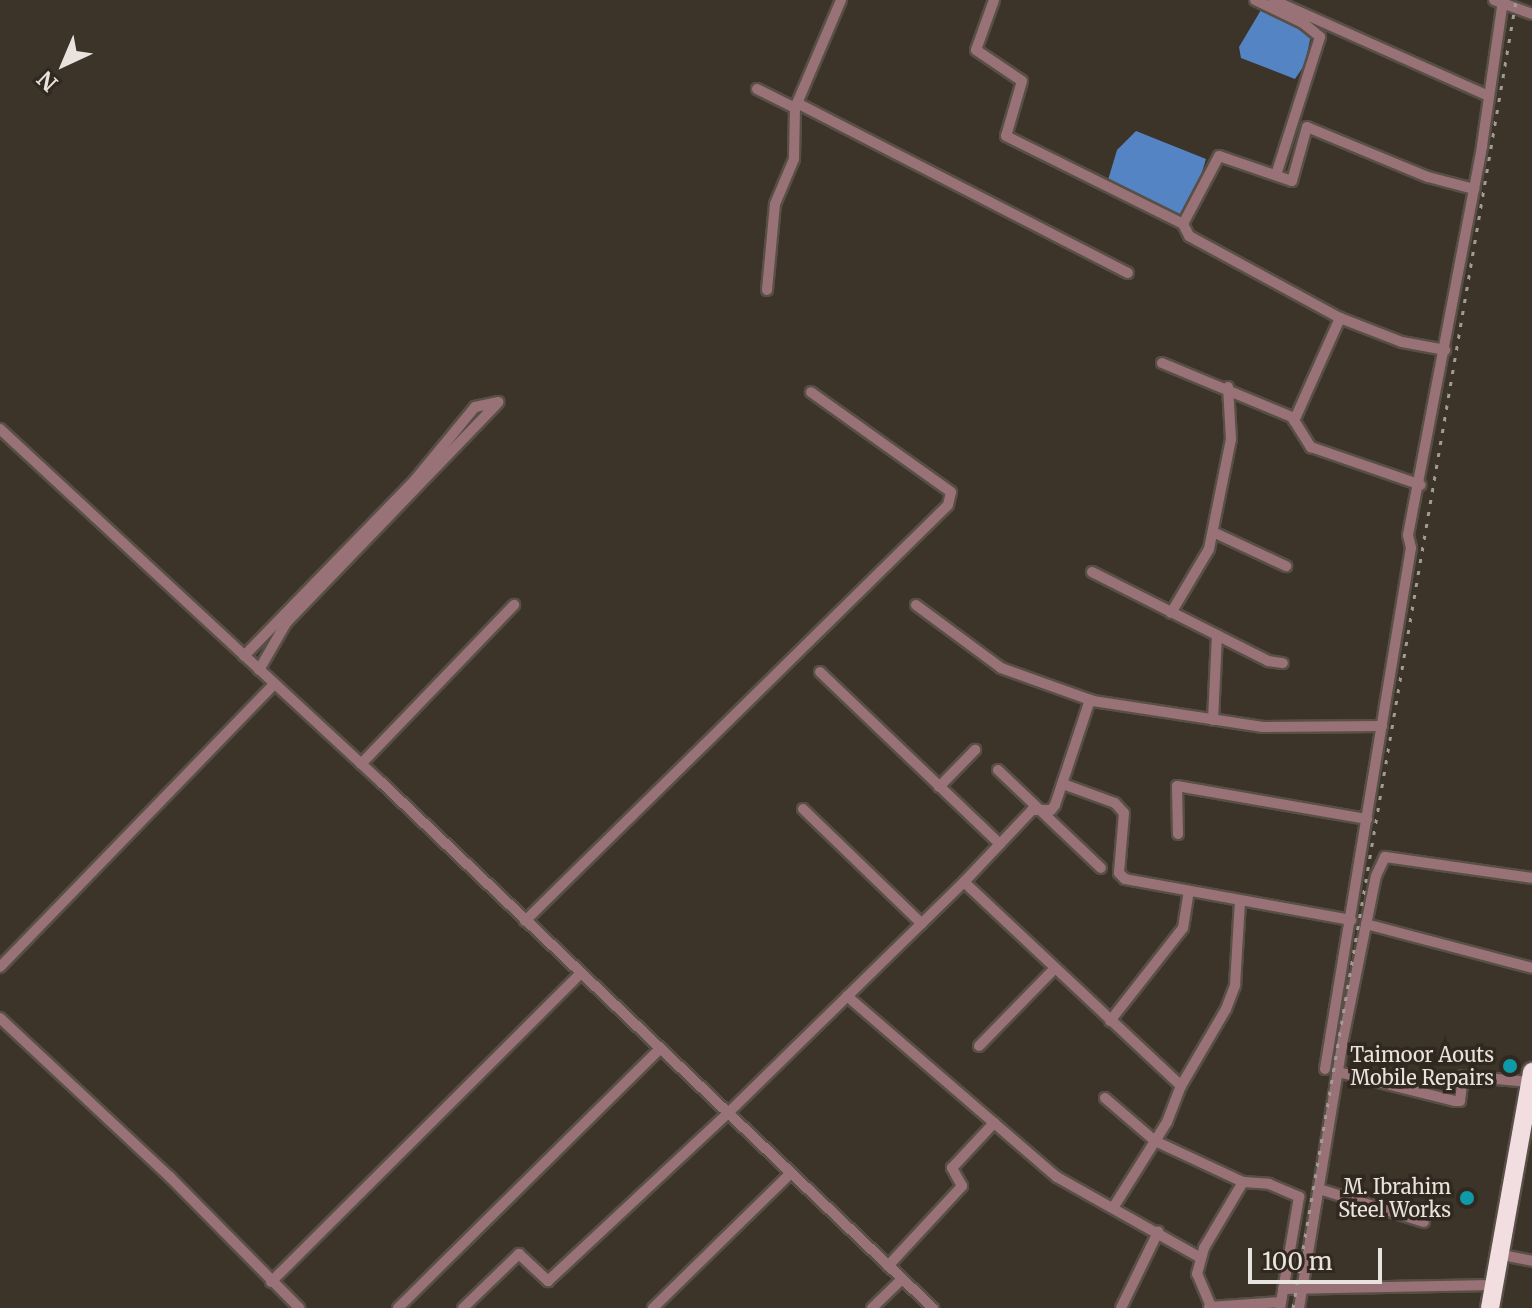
<!DOCTYPE html>
<html>
<head>
<meta charset="utf-8">
<style>
	body { margin:0 }
	#map { position:relative; width:1532px; height:1308px; overflow:hidden; background:#3c3329; font-family:Merriweather,serif }
	div>[style] { position:absolute }
	.water>* { inset:0; background:#5584c4 }
	.roads { filter:drop-shadow(2px 0 #584f46) drop-shadow(-2px 0 #584f46) drop-shadow(0 2px #584f46) drop-shadow(0 -2px #584f46) }
	.street>* { height:10px; margin:-5px; padding:0 5px; transform-origin:5px; border-radius:5px; background:#997278 }
	.highway>* { height:18px; margin:-9px; padding:0 9px; transform-origin:9px; border-radius:9px; background:#f2dee1 }
	.rail>* { height:3px; margin-top:-1.5px; transform-origin:0; background:repeating-linear-gradient(90deg,#a39c94 0 4px,transparent 0 12px) }
	.dots>* { width:22px; height:22px; translate:-50% -50%; box-sizing:border-box; border:4px solid #31291f; border-radius:50% }
	span { translate:-50% -50%; white-space:nowrap; text-align:center; line-height:1.15; -webkit-text-stroke:7px #31291f; paint-order:stroke }
	.poi-label { font-size:20px; color:#e9e3dd }
	.right { translate:-100% -50%; text-align:right }
	.north { position:absolute; left:24px; top:24px; width:80px; height:80px; -webkit-text-stroke:6px #31291f; paint-order:stroke; rotate:224deg; font-size:22px; font-weight:700; line-height:32px; text-align:center; color:#e9e3dd }
	.north::after { content:''; display:block; margin:auto; width:28px; height:36px; background:#e9e3dd; clip-path:polygon(50% 0,100% 100%,50% 72%,0 100%) }
	.scale { position:absolute; left:1248px; top:1248px; width:134px; height:36px; box-sizing:border-box; border:4px solid #e9e3dd; border-top:0; padding-left:10px; font-size:24px; line-height:28px; white-space:nowrap; color:#e9e3dd; -webkit-text-stroke:6px #31291f; paint-order:stroke }
</style>
</head>
<body>
<div id="map">
	<div class="water">
		<div style="clip-path:polygon(1261px 10px,1297px 22px,1311px 35px,1305px 64px,1295px 79px,1241px 58px,1239px 47px)"></div>
		<div style="clip-path:polygon(1136px 131px,1206px 159px,1193px 202px,1183px 216px,1108px 180px,1117px 150px)"></div>
	</div>
	<div class="roads">
		<div class="street">
			<div style="left:994px;top:0;width:53px;rotate:109.8deg"></div>
			<div style="left:976px;top:50px;width:55px;rotate:34deg"></div>
			<div style="left:1022px;top:81px;width:57px;rotate:106.2deg"></div>
			<div style="left:1006px;top:136px;width:198px;rotate:26.4deg"></div>
			<div style="left:1183px;top:224px;width:13px;rotate:63deg"></div>
			<div style="left:1189px;top:236px;width:172px;rotate:28.5deg"></div>
			<div style="left:1340px;top:318px;width:66px;rotate:21.2deg"></div>
			<div style="left:1402px;top:342px;width:44px;rotate:10.5deg"></div>
			<div style="left:1255px;top:0;width:53px;rotate:25.6deg"></div>
			<div style="left:1303px;top:23px;width:22px;rotate:39deg"></div>
			<div style="left:1320px;top:37px;width:145px;rotate:107.7deg"></div>
			<div style="left:1273px;top:0;width:236px;rotate:24deg"></div>
			<div style="left:1494px;top:0;width:40px;rotate:20.2deg"></div>
			<div style="left:757px;top:89px;width:42px;rotate:26.6deg"></div>
			<div style="left:795px;top:108px;width:117px;rotate:-66.9deg"></div>
			<div style="left:797px;top:103px;width:372px;rotate:27.2deg"></div>
			<div style="left:1183px;top:224px;width:77px;rotate:-62.1deg"></div>
			<div style="left:1219px;top:156px;width:77px;rotate:18.9deg"></div>
			<div style="left:1292px;top:181px;width:56px;rotate:-74.5deg"></div>
			<div style="left:1307px;top:127px;width:131px;rotate:22.5deg"></div>
			<div style="left:1428px;top:177px;width:48px;rotate:14.6deg"></div>
			<div style="left:767px;top:290px;width:86px;rotate:-84.7deg"></div>
			<div style="left:775px;top:204px;width:49px;rotate:-67.1deg"></div>
			<div style="left:794px;top:159px;width:51px;rotate:-88.9deg"></div>
			<div style="left:1162px;top:363px;width:141px;rotate:22.6deg"></div>
			<div style="left:1292px;top:417px;width:36px;rotate:58deg"></div>
			<div style="left:1311px;top:447px;width:116px;rotate:19.1deg"></div>
			<div style="left:1294px;top:421px;width:113px;rotate:-65.9deg"></div>
			<div style="left:0;top:429px;width:521px;rotate:42.82deg"></div>
			<div style="left:382px;top:783px;width:761px;rotate:43.62deg"></div>
			<div style="left:1213px;top:532px;width:81px;rotate:25deg"></div>
			<div style="left:1092px;top:572px;width:197px;rotate:26.8deg"></div>
			<div style="left:1268px;top:661px;width:15px;rotate:8deg"></div>
			<div style="left:916px;top:605px;width:106px;rotate:36.5deg"></div>
			<div style="left:1001px;top:668px;width:98px;rotate:19.7deg"></div>
			<div style="left:1093px;top:701px;width:172px;rotate:8.7deg"></div>
			<div style="left:1263px;top:727px;width:119px;rotate:-0.5deg"></div>
			<div style="left:1171px;top:613px;width:74px;rotate:-59.3deg"></div>
			<div style="left:1209px;top:549px;width:112px;rotate:-78.7deg"></div>
			<div style="left:1231px;top:439px;width:52px;rotate:-93.3deg"></div>
			<div style="left:244px;top:656px;width:245px;rotate:-45.8deg"></div>
			<div style="left:415px;top:480px;width:94px;rotate:-50.6deg"></div>
			<div style="left:475px;top:407px;width:24px;rotate:-12deg"></div>
			<div style="left:259px;top:670px;width:54px;rotate:-60.1deg"></div>
			<div style="left:286px;top:623px;width:304px;rotate:-46.1deg"></div>
			<div style="left:820px;top:672px;width:249px;rotate:43.7deg"></div>
			<div style="left:1213px;top:720px;width:85px;rotate:-87.3deg"></div>
			<div style="left:361px;top:764px;width:221px;rotate:-46.1deg"></div>
			<div style="left:998px;top:770px;width:142px;rotate:43.6deg"></div>
			<div style="left:1063px;top:784px;width:55px;rotate:20.1deg"></div>
			<div style="left:1115px;top:803px;width:13px;rotate:48deg"></div>
			<div style="left:1124px;top:813px;width:60px;rotate:94.8deg"></div>
			<div style="left:1119px;top:873px;width:8px;rotate:45deg"></div>
			<div style="left:1125px;top:879px;width:230px;rotate:10.3deg"></div>
			<div style="left:939px;top:787px;width:52px;rotate:-45.8deg"></div>
			<div style="left:803px;top:809px;width:165px;rotate:44deg"></div>
			<div style="left:1178px;top:834px;width:48px;rotate:-91.2deg"></div>
			<div style="left:1177px;top:786px;width:193px;rotate:9.9deg"></div>
			<div style="left:964px;top:882px;width:99px;rotate:-46.6deg"></div>
			<div style="left:1032px;top:810px;width:19px"></div>
			<div style="left:1051px;top:810px;width:6px;rotate:-51deg"></div>
			<div style="left:1055px;top:805px;width:111px;rotate:-71.6deg"></div>
			<div style="left:525px;top:921px;width:593px;rotate:-44.52deg"></div>
			<div style="left:948px;top:505px;width:13px;rotate:-77deg"></div>
			<div style="left:951px;top:492px;width:172px;rotate:-144.5deg"></div>
			<div style="left:1366px;top:924px;width:172px;rotate:14.8deg"></div>
			<div style="left:0;top:967px;width:394px;rotate:-45.9deg"></div>
			<div style="left:847px;top:996px;width:277px;rotate:40.8deg"></div>
			<div style="left:1057px;top:1177px;width:165px;rotate:29.4deg"></div>
			<div style="left:0;top:1018px;width:233px;rotate:43.1deg"></div>
			<div style="left:170px;top:1177px;width:184px;rotate:45.4deg"></div>
			<div style="left:1110px;top:1021px;width:118px;rotate:-51.9deg"></div>
			<div style="left:1183px;top:928px;width:37px;rotate:-81deg"></div>
			<div style="left:979px;top:1046px;width:109px;rotate:-45.7deg"></div>
			<div style="left:1325px;top:1069px;width:528px;rotate:-80.63deg"></div>
			<div style="left:1411px;top:548px;width:13px;rotate:-103deg"></div>
			<div style="left:1408px;top:535px;width:396px;rotate:-79.2deg"></div>
			<div style="left:1482px;top:146px;width:148px;rotate:-81.8deg"></div>
			<div style="left:1338px;top:1072px;width:121px;rotate:13.9deg"></div>
			<div style="left:1455px;top:1101px;width:5px"></div>
			<div style="left:1460px;top:1101px;width:25px;rotate:-83deg"></div>
			<div style="left:1463px;top:1076px;width:67px;rotate:5.1deg"></div>
			<div style="left:1105px;top:1098px;width:66px;rotate:40.7deg"></div>
			<div style="left:1155px;top:1141px;width:97px;rotate:25deg"></div>
			<div style="left:1243px;top:1182px;width:26px;rotate:4deg"></div>
			<div style="left:1269px;top:1184px;width:33px;rotate:23deg"></div>
			<div style="left:1299px;top:1197px;width:113px;rotate:99.7deg"></div>
			<div style="left:1319px;top:1189px;width:110px;rotate:17.4deg"></div>
			<div style="left:1113px;top:1208px;width:102px;rotate:-57.9deg"></div>
			<div style="left:1167px;top:1122px;width:39px;rotate:-69deg"></div>
			<div style="left:1181px;top:1086px;width:89px;rotate:-59.7deg"></div>
			<div style="left:1226px;top:1009px;width:26px;rotate:-69deg"></div>
			<div style="left:1235px;top:985px;width:85px;rotate:-86.6deg"></div>
			<div style="left:1497px;top:1254px;width:36px;rotate:11deg"></div>
			<div style="left:888px;top:1266px;width:109px;rotate:-47.2deg"></div>
			<div style="left:962px;top:1186px;width:21px;rotate:-119deg"></div>
			<div style="left:952px;top:1168px;width:62px;rotate:-47deg"></div>
			<div style="left:271px;top:1282px;width:438px;rotate:-44.9deg"></div>
			<div style="left:1283px;top:1289px;width:210px;rotate:-1.1deg"></div>
			<div style="left:1210px;top:1304px;width:33px;rotate:-113deg"></div>
			<div style="left:1197px;top:1274px;width:27px;rotate:-75deg"></div>
			<div style="left:1204px;top:1248px;width:77px;rotate:-59.4deg"></div>
			<div style="left:1209px;top:1307px;width:72px;rotate:-4deg"></div>
			<div style="left:398px;top:1308px;width:368px;rotate:-44.7deg"></div>
			<div style="left:463px;top:1308px;width:78px;rotate:-44deg"></div>
			<div style="left:519px;top:1254px;width:40px;rotate:43deg"></div>
			<div style="left:548px;top:1281px;width:245px;rotate:-43deg"></div>
			<div style="left:727px;top:1114px;width:332px;rotate:-44.4deg"></div>
			<div style="left:964px;top:882px;width:298px;rotate:43.2deg"></div>
			<div style="left:653px;top:1308px;width:192px;rotate:-44.4deg"></div>
			<div style="left:872px;top:1308px;width:42px;rotate:-44deg"></div>
			<div style="left:1121px;top:1308px;width:85px;rotate:-64deg"></div>
			<div style="left:1299px;top:1308px;width:267px;rotate:-80.7deg"></div>
			<div style="left:1342px;top:1044px;width:171px;rotate:-78.6deg"></div>
			<div style="left:1376px;top:876px;width:21px;rotate:-65deg"></div>
			<div style="left:1385px;top:857px;width:148px;rotate:8.1deg"></div>
		</div>
		<div class="highway">
			<div style="left:1490px;top:1308px;width:240px;rotate:-79.9deg"></div>
		</div>
	</div>
	<div class="rail">
		<div style="left:1293px;top:1308px;width:1327px;rotate:-80.32deg"></div>
	</div>
	<div class="dots">
		<div style="left:1510px;top:1066px;background:#0f9aa8"></div>
		<div style="left:1467px;top:1198px;background:#0f9aa8"></div>
	</div>
	<div class="poi-label">
		<span class="right" style="left:1494px;top:1066px">Taimoor Aouts<br>Mobile Repairs</span>
		<span class="right" style="left:1451px;top:1198px">M. Ibrahim<br>Steel Works</span>
	</div>
	<div class="north">N</div>
	<div class="scale">100 m</div>
</div>
</body>
</html>
